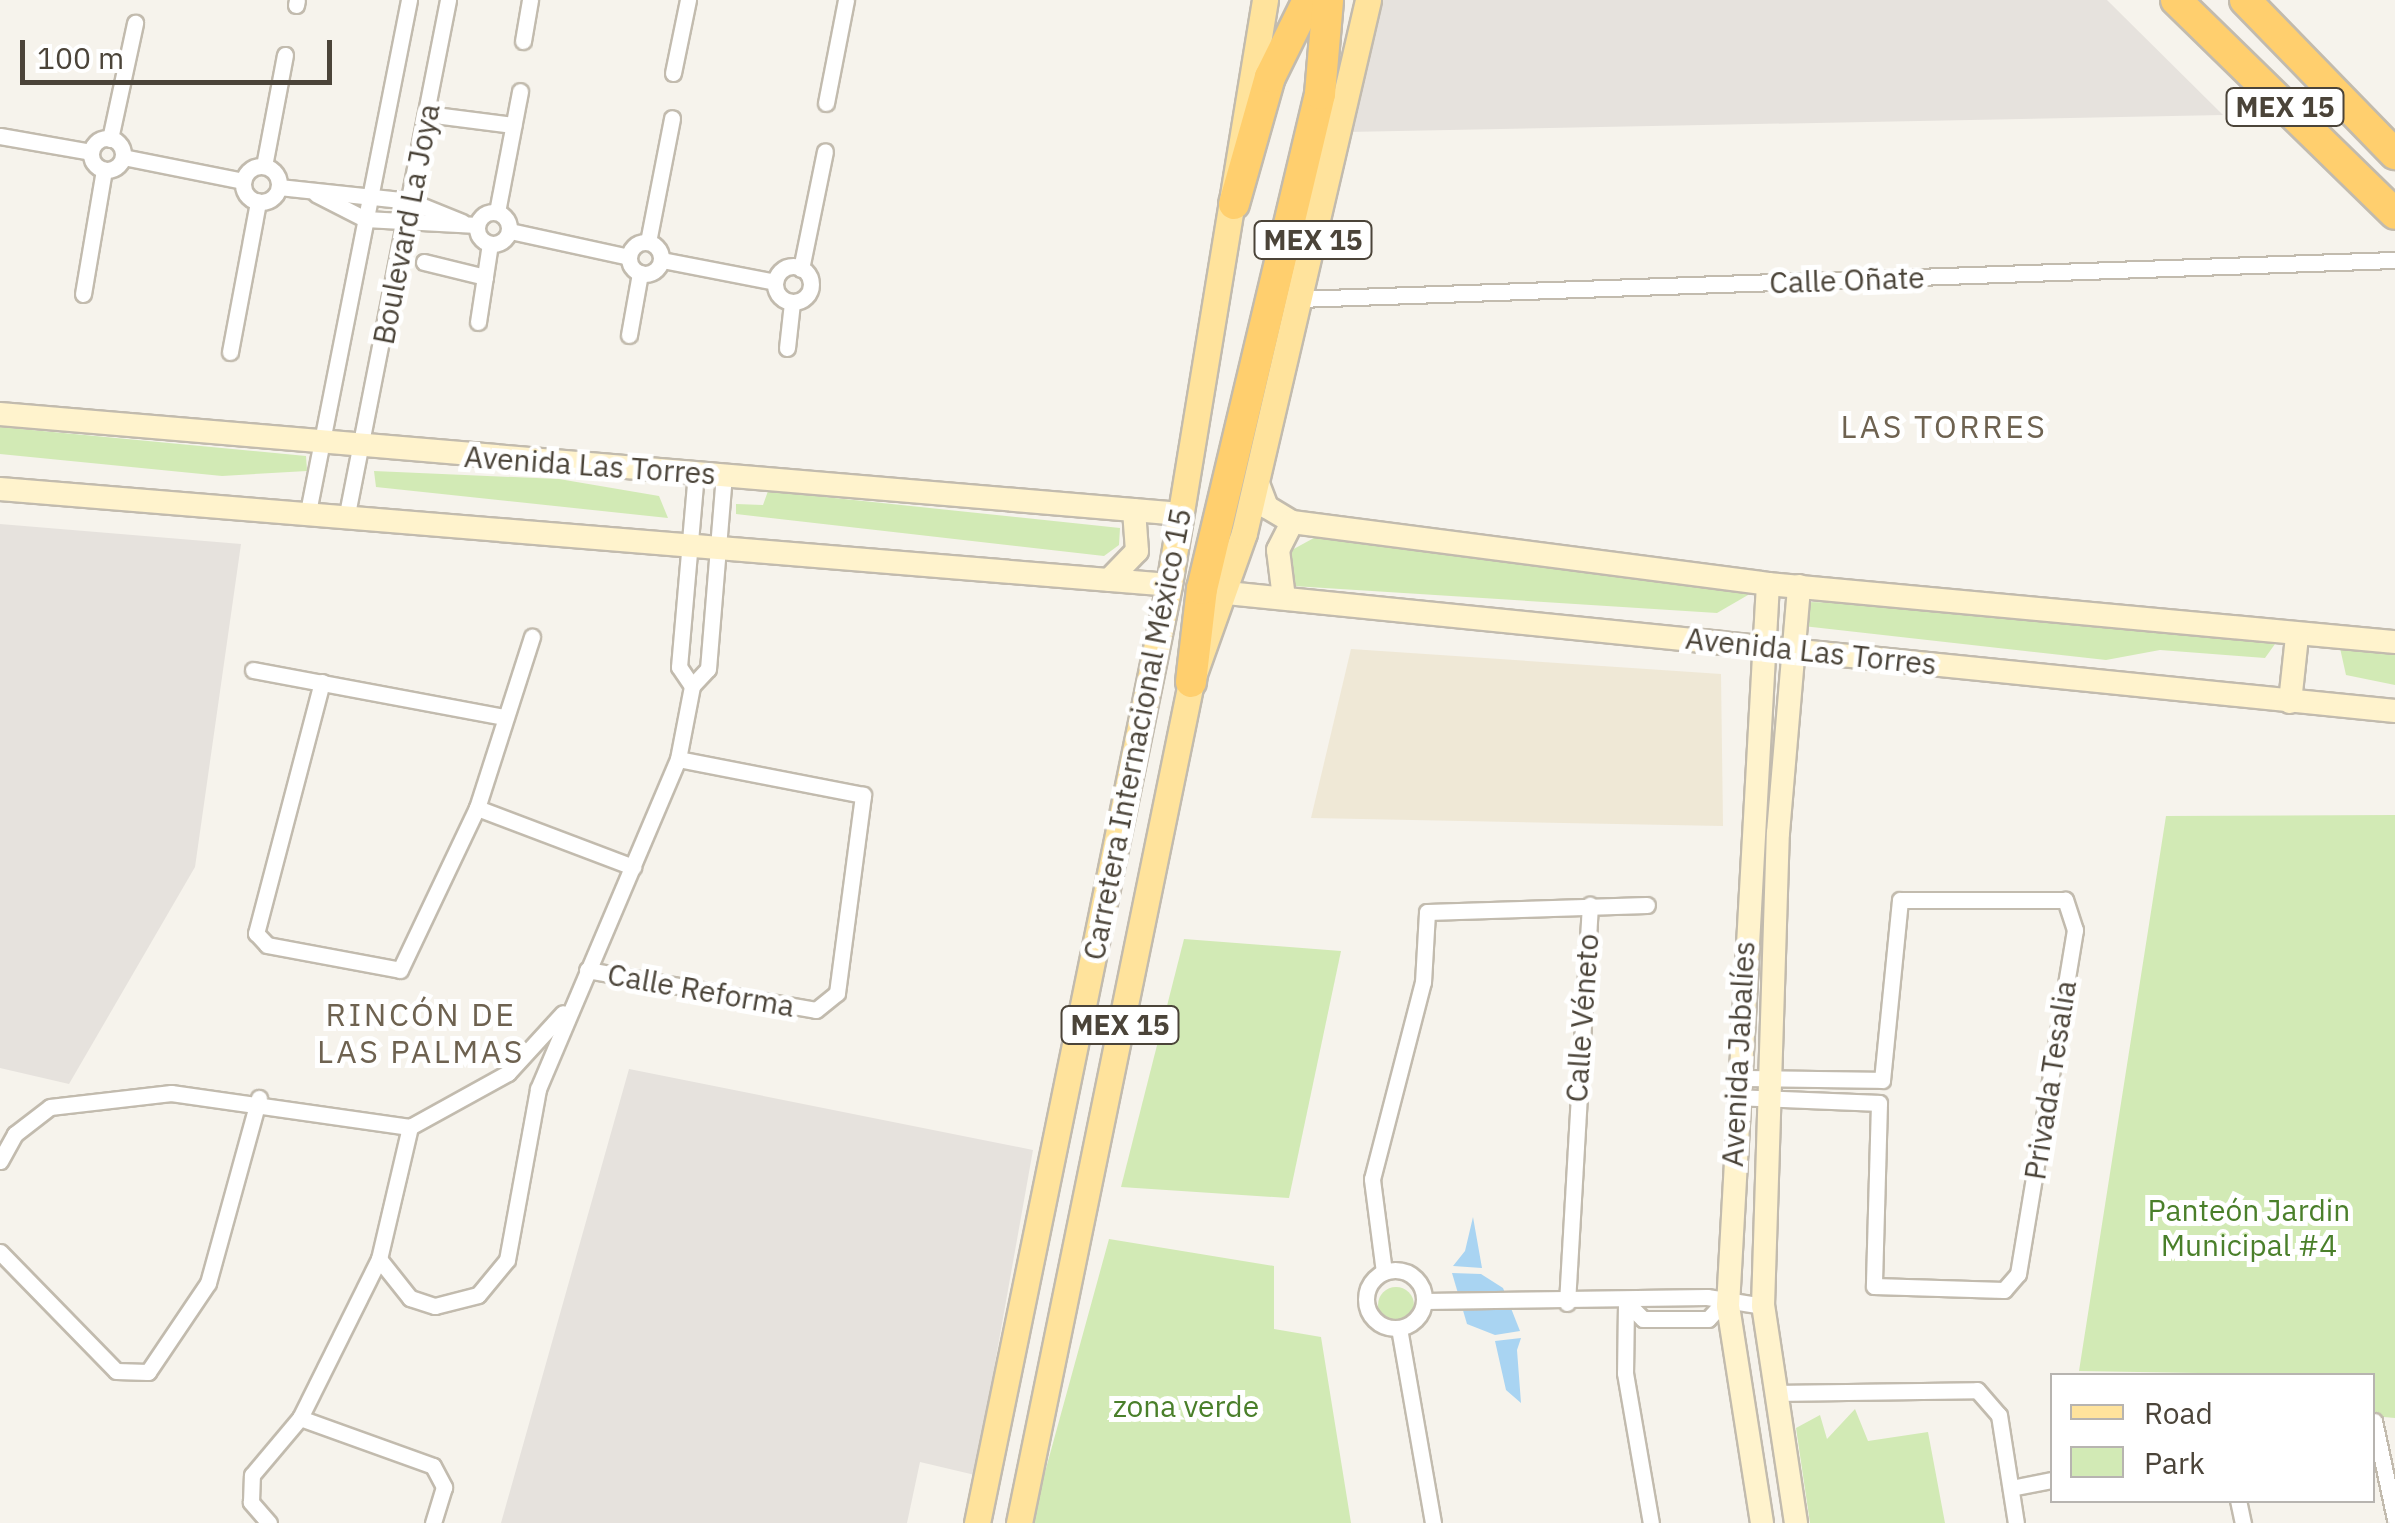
<!DOCTYPE html>
<html>
<head>
<meta charset="utf-8">
<style>
	body { margin:0 }
	#map { position:relative; width:2395px; height:1523px; overflow:hidden; background:#f6f3ec; font-family:"IBM Plex Sans",sans-serif }
	div>[style] { position:absolute }
	.industrial>* { inset:0; background:#e6e2dd }
	.education>* { inset:0; background:#efe8d6 }
	.green>* { inset:0; background:#d2eab5 }
	.round { border-radius:50% }
	.water>* { inset:0; background:#a9d4f2 }
	.roads { filter:drop-shadow(2px 0 #c2bbae) drop-shadow(-2px 0 #c2bbae) drop-shadow(0 2px #c2bbae) drop-shadow(0 -2px #c2bbae) }
	.street>* { height:15px; margin:-7.5px; padding:0 7.5px; transform-origin:7.5px; border-radius:7.5px; background:#fff }
	.street>.ring { margin:-7.5px; padding:0; box-sizing:content-box; background:none; border:15px solid #fff; border-radius:50% }
	.secondary>* { height:22px; margin:-11px; padding:0 11px; transform-origin:11px; border-radius:11px; background:#fff3cd }
	.primary>* { height:25px; margin:-12.5px; padding:0 12.5px; transform-origin:12.5px; border-radius:12.5px; background:#ffe39c }
	.highway>* { height:30px; margin:-15px; padding:0 15px; transform-origin:15px; border-radius:15px; background:#ffcf6e }
	span { translate:-50% -50%; white-space:nowrap; text-align:center; line-height:1.15; -webkit-text-stroke:10px #fff; paint-order:stroke }
	.shield-label span { padding:2px 8px; background:#fff; border:2px solid; border-radius:8px; -webkit-text-stroke-width:0 }
	.shield-label { font-size:28px; color:#4b4439; font-weight:700 }
	.street-label { font-size:30px; color:#4b4439 }
	.park-label { font-size:30px; color:#4a7f2a }
	.neighbourhood-label { font-size:32px; color:#6e6250; letter-spacing:2.5px }
	.legend { position:absolute; left:2050px; top:1373px; width:325px; height:130px; box-sizing:border-box; background:#fff; border:2px solid #b7b4b0; margin:0; padding:12px 18px; list-style:none; font-size:30px; color:#4b4439 }
	.legend li { display:flex; align-items:center; gap:20px; height:50px }
	.legend b { width:50px; border:2px solid #b7b4b0 }
	.scale { position:absolute; left:20px; top:40px; width:312px; height:45px; box-sizing:border-box; border:5px solid #4b4439; border-top:0; padding-left:12px; font-size:30px; line-height:35px; white-space:nowrap; color:#4b4439; -webkit-text-stroke:8px #fff; paint-order:stroke }
</style>
</head>
<body>
<div id="map">
	<div class="industrial">
		<div style="clip-path:polygon(1379px 0,2107px 0,2223px 115px,1347px 132px)"></div>
		<div style="clip-path:polygon(0 524px,241px 544px,195px 867px,69px 1084px,0 1068px)"></div>
		<div style="clip-path:polygon(629px 1069px,1033px 1150px,975px 1475px,920px 1462px,907px 1523px,501px 1523px)"></div>
	</div>
	<div class="education">
		<div style="clip-path:polygon(1351px 649px,1721px 674px,1723px 826px,1311px 818px)"></div>
	</div>
	<div class="green">
		<div style="clip-path:polygon(0 427px,306px 456px,307px 471px,222px 476px,0 454px)"></div>
		<div style="clip-path:polygon(374px 471px,559px 479px,659px 496px,668px 518px,376px 487px)"></div>
		<div style="clip-path:polygon(768px 491px,1120px 528px,1119px 545px,1104px 556px,736px 514px,736px 504px,763px 505px)"></div>
		<div style="clip-path:polygon(1334px 527px,1747px 585px,1748px 595px,1717px 613px,1293px 586px,1290px 551px)"></div>
		<div style="clip-path:polygon(1804px 602px,1867px 603px,2280px 637px,2265px 658px,2160px 650px,2106px 660px,1803px 626px)"></div>
		<div style="clip-path:polygon(2340px 648px,2395px 653px,2395px 685px,2346px 675px)"></div>
		<div style="clip-path:polygon(2395px 815px,2395px 1418px,2373px 1416px,2372px 1376px,2079px 1371px,2166px 816px)"></div>
		<div style="clip-path:polygon(1184px 939px,1341px 951px,1289px 1198px,1121px 1187px)"></div>
		<div style="clip-path:polygon(1109px 1239px,1274px 1266px,1274px 1329px,1321px 1337px,1351px 1523px,1031px 1523px)"></div>
		<div class="round" style="left:1378px;top:1287px;width:36px;height:36px"></div>
		<div style="clip-path:polygon(1855px 1409px,1868px 1441px,1928px 1432px,1945px 1523px,1810px 1523px,1796px 1428px,1820px 1415px,1827px 1439px)"></div>
	</div>
	<div class="water">
		<div style="clip-path:polygon(1473px 1217px,1482px 1268px,1453px 1266px,1465px 1251px)"></div>
		<div style="clip-path:polygon(1452px 1273px,1481px 1274px,1503px 1288px,1520px 1331px,1495px 1335px,1467px 1324px)"></div>
		<div style="clip-path:polygon(1521px 1338px,1517px 1350px,1521px 1403px,1506px 1390px,1495px 1341px)"></div>
	</div>
	<div class="roads">
		<div class="street">
			<div style="left:296px;top:5px;width:5px;rotate:-79deg"></div>
			<div style="left:523px;top:41px;width:42px;rotate:-80.3deg"></div>
			<div style="left:673px;top:73px;width:75px;rotate:-78.4deg"></div>
			<div style="left:826px;top:103px;width:105px;rotate:-79deg"></div>
			<div style="left:442px;top:116px;width:72px;rotate:7.2deg"></div>
			<div style="left:0;top:136px;width:92px;rotate:10deg"></div>
			<div class="ring" style="left:91px;top:138px;width:17px;height:17px"></div>
			<div style="left:110px;top:139px;width:119px;rotate:-77.8deg"></div>
			<div style="left:123px;top:157px;width:122px;rotate:11.3deg"></div>
			<div style="left:264px;top:166px;width:113px;rotate:-79.3deg"></div>
			<div class="ring" style="left:243px;top:166px;width:21px;height:21px"></div>
			<div style="left:279px;top:187px;width:132px;rotate:6.1deg"></div>
			<div style="left:410px;top:201px;width:56px;rotate:22deg"></div>
			<div style="left:316px;top:194px;width:55px;rotate:27deg"></div>
			<div style="left:365px;top:219px;width:112px;rotate:3.1deg"></div>
			<div class="ring" style="left:477px;top:212px;width:17px;height:17px"></div>
			<div style="left:497px;top:212px;width:123px;rotate:-79.2deg"></div>
			<div style="left:510px;top:231px;width:122px;rotate:12.3deg"></div>
			<div style="left:648px;top:242px;width:126px;rotate:-79deg"></div>
			<div class="ring" style="left:629px;top:242px;width:17px;height:17px"></div>
			<div style="left:662px;top:260px;width:115px;rotate:11deg"></div>
			<div style="left:424px;top:262px;width:63px;rotate:13.8deg"></div>
			<div class="ring" style="left:775px;top:266px;width:21px;height:21px"></div>
			<div style="left:801px;top:269px;width:120px;rotate:-78.5deg"></div>
			<div style="left:83px;top:294px;width:126px;rotate:-80.4deg"></div>
			<div style="left:1299px;top:299px;width:1097px;rotate:-2.04deg"></div>
			<div style="left:478px;top:322px;width:79px;rotate:-81.3deg"></div>
			<div style="left:629px;top:335px;width:63px;rotate:-79.9deg"></div>
			<div style="left:787px;top:348px;width:45px;rotate:-83.7deg"></div>
			<div style="left:230px;top:352px;width:153px;rotate:-79.4deg"></div>
			<div style="left:307px;top:517px;width:527px;rotate:-78.84deg"></div>
			<div style="left:346px;top:519px;width:529px;rotate:-78.88deg"></div>
			<div style="left:253px;top:670px;width:254px;rotate:10.6deg"></div>
			<div style="left:322px;top:682px;width:260px;rotate:104.7deg"></div>
			<div style="left:256px;top:933px;width:16px;rotate:47deg"></div>
			<div style="left:267px;top:945px;width:135px;rotate:10.6deg"></div>
			<div style="left:400px;top:970px;width:179px;rotate:-64.6deg"></div>
			<div style="left:477px;top:808px;width:180px;rotate:-72.2deg"></div>
			<div style="left:692px;top:686px;width:23px;rotate:-124deg"></div>
			<div style="left:679px;top:667px;width:196px;rotate:-85deg"></div>
			<div style="left:477px;top:808px;width:167px;rotate:20.7deg"></div>
			<div style="left:587px;top:970px;width:232px;rotate:9.9deg"></div>
			<div style="left:816px;top:1010px;width:27px;rotate:-39deg"></div>
			<div style="left:837px;top:993px;width:200px;rotate:-82.5deg"></div>
			<div style="left:863px;top:795px;width:188px;rotate:-169deg"></div>
			<div style="left:1735px;top:1097px;width:144px;rotate:2.4deg"></div>
			<div style="left:1879px;top:1103px;width:183px;rotate:91.6deg"></div>
			<div style="left:1874px;top:1286px;width:130px;rotate:1.8deg"></div>
			<div style="left:2004px;top:1290px;width:21px;rotate:-49deg"></div>
			<div style="left:2018px;top:1274px;width:349px;rotate:-80.6deg"></div>
			<div style="left:2075px;top:930px;width:32px;rotate:-108deg"></div>
			<div style="left:2065px;top:900px;width:165px;rotate:180deg"></div>
			<div style="left:1900px;top:900px;width:181px;rotate:95.7deg"></div>
			<div style="left:1882px;top:1080px;width:147px;rotate:-179.2deg"></div>
			<div style="left:0;top:1161px;width:31px;rotate:-61deg"></div>
			<div style="left:15px;top:1134px;width:44px;rotate:-37.6deg"></div>
			<div style="left:50px;top:1107px;width:122px;rotate:-6.6deg"></div>
			<div style="left:171px;top:1093px;width:241px;rotate:8.1deg"></div>
			<div style="left:410px;top:1127px;width:112px;rotate:-28.9deg"></div>
			<div style="left:508px;top:1073px;width:81px;rotate:-47.5deg"></div>
			<div style="left:0;top:1252px;width:166px;rotate:45.7deg"></div>
			<div style="left:116px;top:1371px;width:32px;rotate:2deg"></div>
			<div style="left:148px;top:1372px;width:107px;rotate:-56deg"></div>
			<div style="left:208px;top:1283px;width:192px;rotate:-74.6deg"></div>
			<div style="left:379px;top:1259px;width:50px;rotate:51.5deg"></div>
			<div style="left:410px;top:1298px;width:26px;rotate:18deg"></div>
			<div style="left:435px;top:1306px;width:44px;rotate:-14.3deg"></div>
			<div style="left:478px;top:1295px;width:45px;rotate:-50.4deg"></div>
			<div style="left:507px;top:1260px;width:174px;rotate:-79.7deg"></div>
			<div style="left:538px;top:1089px;width:358px;rotate:-67deg"></div>
			<div style="left:678px;top:759px;width:74px;rotate:-79.1deg"></div>
			<div style="left:692px;top:686px;width:23px;rotate:-47deg"></div>
			<div style="left:708px;top:669px;width:196px;rotate:-85.3deg"></div>
			<div class="ring" style="left:1366px;top:1270px;width:43px;height:43px"></div>
			<div style="left:1384px;top:1272px;width:94px;rotate:-97.4deg"></div>
			<div style="left:1372px;top:1179px;width:203px;rotate:-75.5deg"></div>
			<div style="left:1423px;top:982px;width:70px;rotate:-86.7deg"></div>
			<div style="left:1427px;top:912px;width:220px;rotate:-1.8deg"></div>
			<div style="left:1424px;top:1301px;width:283px;rotate:-0.8deg"></div>
			<div style="left:1707px;top:1297px;width:57px;rotate:9.1deg"></div>
			<div style="left:1567px;top:1303px;width:399px;rotate:-86.7deg"></div>
			<div style="left:1626px;top:1304px;width:69px;rotate:90.8deg"></div>
			<div style="left:1625px;top:1373px;width:152px;rotate:80.2deg"></div>
			<div style="left:1628px;top:1304px;width:21px;rotate:45deg"></div>
			<div style="left:1643px;top:1319px;width:65px"></div>
			<div style="left:1708px;top:1319px;width:19px;rotate:-47deg"></div>
			<div style="left:1399px;top:1328px;width:198px;rotate:80.1deg"></div>
			<div style="left:1773px;top:1393px;width:204px;rotate:-0.8deg"></div>
			<div style="left:1977px;top:1390px;width:33px;rotate:49deg"></div>
			<div style="left:1999px;top:1415px;width:109px;rotate:81.1deg"></div>
			<div style="left:300px;top:1418px;width:141px;rotate:19.8deg"></div>
			<div style="left:433px;top:1466px;width:24px;rotate:62deg"></div>
			<div style="left:444px;top:1487px;width:38px;rotate:107deg"></div>
			<div style="left:2374px;top:1421px;width:100px;rotate:77.9deg"></div>
			<div style="left:2011px;top:1488px;width:42px;rotate:-11deg"></div>
			<div style="left:2238px;top:1500px;width:24px;rotate:78deg"></div>
			<div style="left:269px;top:1523px;width:28px;rotate:-131deg"></div>
			<div style="left:251px;top:1502px;width:27px;rotate:-88deg"></div>
			<div style="left:252px;top:1475px;width:75px;rotate:-49.9deg"></div>
			<div style="left:300px;top:1418px;width:178px;rotate:-63.6deg"></div>
			<div style="left:379px;top:1259px;width:136px;rotate:-76.8deg"></div>
		</div>
		<div class="secondary">
			<div style="left:0;top:414px;width:1185px;rotate:4.84deg"></div>
			<div style="left:1257px;top:481px;width:28px;rotate:69deg"></div>
			<div style="left:1267px;top:507px;width:29px;rotate:31deg"></div>
			<div style="left:1292px;top:522px;width:480px;rotate:7.4deg"></div>
			<div style="left:1768px;top:584px;width:630px;rotate:5.29deg"></div>
			<div style="left:0;top:489px;width:1173px;rotate:4.69deg"></div>
			<div style="left:1109px;top:580px;width:40px;rotate:-46deg"></div>
			<div style="left:1137px;top:551px;width:41px;rotate:-94.2deg"></div>
			<div style="left:1227px;top:593px;width:1174px;rotate:5.77deg"></div>
			<div style="left:1284px;top:598px;width:48px;rotate:-97.1deg"></div>
			<div style="left:1278px;top:550px;width:31px;rotate:-63deg"></div>
			<div style="left:2290px;top:702px;width:65px;rotate:-83.9deg"></div>
			<div style="left:1762px;top:1523px;width:220px;rotate:-98.9deg"></div>
			<div style="left:1728px;top:1306px;width:723px;rotate:-86.83deg"></div>
			<div style="left:1796px;top:1523px;width:219px;rotate:-98.6deg"></div>
			<div style="left:1763px;top:1306px;width:473px;rotate:-88.2deg"></div>
			<div style="left:1778px;top:833px;width:248px;rotate:-85.1deg"></div>
		</div>
		<div class="primary">
			<div style="left:977px;top:1523px;width:957px;rotate:-78.43deg"></div>
			<div style="left:1169px;top:585px;width:593px;rotate:-80.68deg"></div>
			<div style="left:1019px;top:1523px;width:858px;rotate:-78.44deg"></div>
			<div style="left:1191px;top:682px;width:158px;rotate:-70.4deg"></div>
			<div style="left:1244px;top:533px;width:547px;rotate:-76.9deg"></div>
		</div>
		<div class="highway">
			<div style="left:2176px;top:0;width:306px;rotate:44.3deg"></div>
			<div style="left:2245px;top:0;width:215px;rotate:45.8deg"></div>
			<div style="left:1234px;top:204px;width:132px;rotate:-74.2deg"></div>
			<div style="left:1270px;top:77px;width:86px;rotate:-63.7deg"></div>
			<div style="left:1191px;top:682px;width:94px;rotate:-83.3deg"></div>
			<div style="left:1202px;top:589px;width:509px;rotate:-76.59deg"></div>
			<div style="left:1320px;top:94px;width:94px;rotate:-85.1deg"></div>
		</div>
	</div>
	<div class="shield-label">
		<span style="left:2285px;top:107px">MEX 15</span>
		<span style="left:1313px;top:240px">MEX 15</span>
		<span style="left:1120px;top:1025px">MEX 15</span>
	</div>
	<div class="street-label">
		<span style="left:406px;top:224px;rotate:-79deg">Boulevard La Joya</span>
		<span style="left:1847px;top:280px;rotate:-2deg">Calle Oñate</span>
		<span style="left:590px;top:465px;rotate:4deg">Avenida Las Torres</span>
		<span style="left:1811px;top:651px;rotate:6deg">Avenida Las Torres</span>
		<span style="left:1137px;top:734px;rotate:-79deg">Carretera Internacional México 15</span>
		<span style="left:701px;top:990px;rotate:10deg">Calle Reforma</span>
		<span style="left:1582px;top:1018px;rotate:-86deg">Calle Véneto</span>
		<span style="left:1738px;top:1054px;rotate:-87deg">Avenida Jabalíes</span>
		<span style="left:2050px;top:1080px;rotate:-81deg">Privada Tesalia</span>
	</div>
	<div class="park-label">
		<span style="left:2249px;top:1227px">Panteón Jardin<br>Municipal #4</span>
		<span style="left:1186px;top:1406px">zona verde</span>
	</div>
	<div class="neighbourhood-label">
		<span style="left:1944px;top:426px">LAS TORRES</span>
		<span style="left:421px;top:1033px">RINCÓN DE<br>LAS PALMAS</span>
	</div>
	<ul class="legend">
	<li><b style="height:12px;background:#ffe39c"></b>Road</li>
	<li><b style="height:28px;background:#d2eab5"></b>Park</li>
	</ul>
	<div class="scale">100 m</div>
</div>
</body>
</html>
